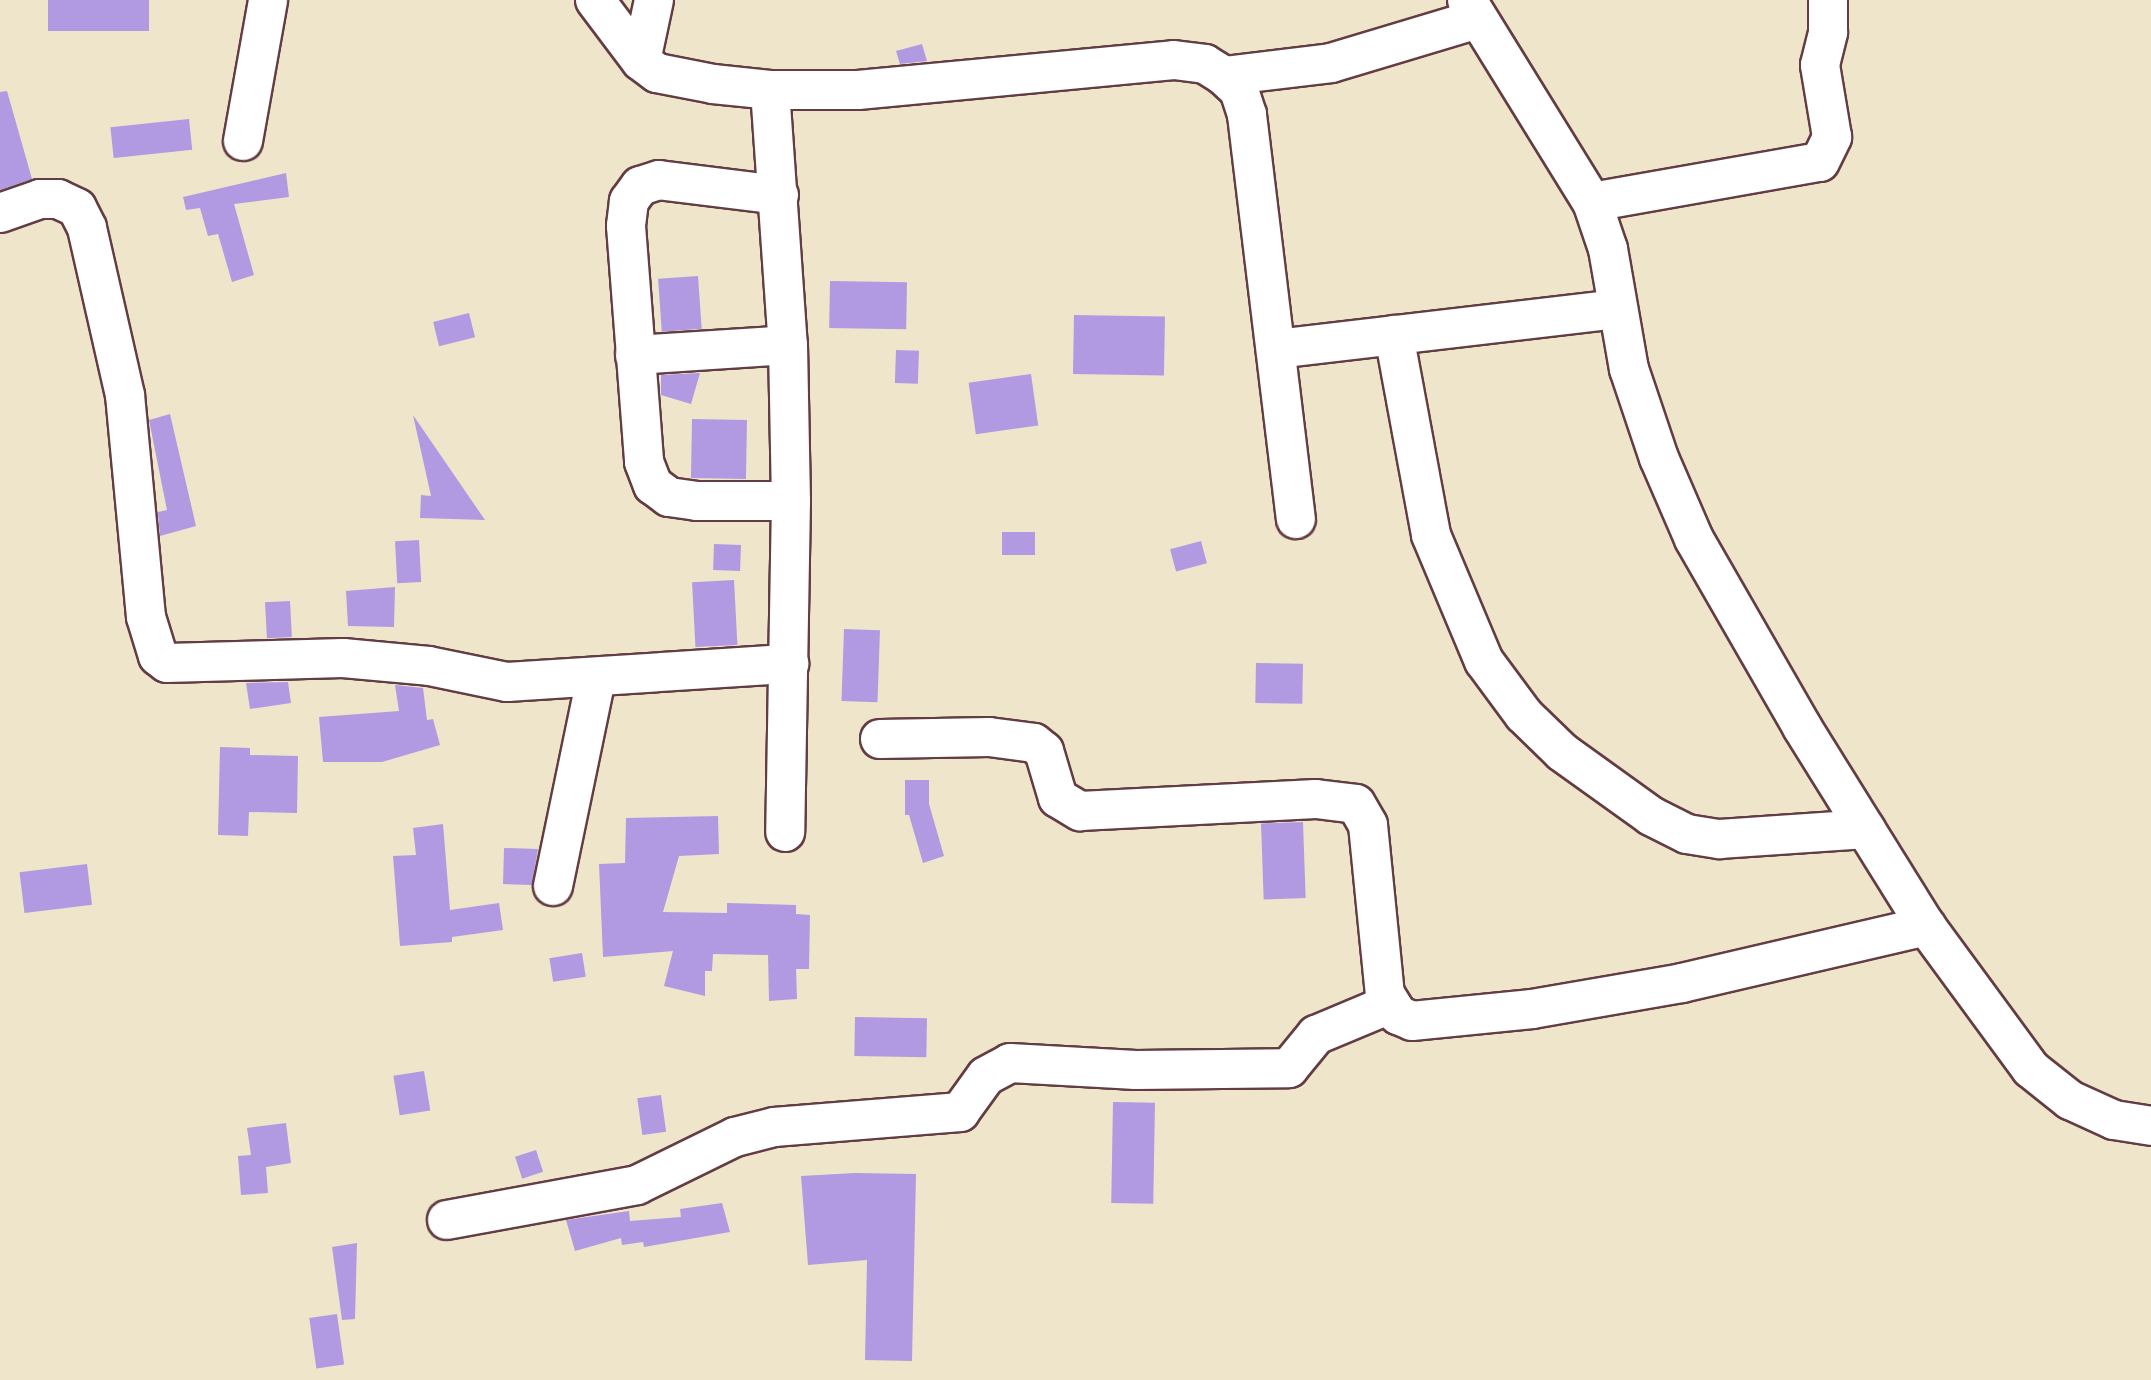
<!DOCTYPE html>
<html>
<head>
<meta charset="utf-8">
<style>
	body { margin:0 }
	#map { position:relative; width:2151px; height:1380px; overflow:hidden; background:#efe5cb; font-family:"IM FELL French Canon",serif }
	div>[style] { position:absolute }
	.building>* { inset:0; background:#b19ae1; transform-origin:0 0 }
	.roads { filter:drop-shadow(2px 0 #633d43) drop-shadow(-2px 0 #633d43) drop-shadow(0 2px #633d43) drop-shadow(0 -2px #633d43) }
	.minor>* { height:38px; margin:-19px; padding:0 19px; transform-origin:19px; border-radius:19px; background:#fff }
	span { translate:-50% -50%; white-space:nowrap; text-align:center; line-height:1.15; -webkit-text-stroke:8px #f6f6f2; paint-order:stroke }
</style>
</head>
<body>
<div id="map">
	<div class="building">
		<div style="left:48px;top:0;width:101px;height:31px"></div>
		<div style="clip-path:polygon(922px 44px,927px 61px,900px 64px,896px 51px)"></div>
		<div style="clip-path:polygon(7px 91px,32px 179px,0 190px,0 92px)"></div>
		<div style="left:189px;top:119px;width:31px;height:79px;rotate:84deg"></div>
		<div style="clip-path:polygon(286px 173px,289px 197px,234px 204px,254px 275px,232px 282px,218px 234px,208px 236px,200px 208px,186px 210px,183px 197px)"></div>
		<div style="left:698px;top:276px;width:53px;height:40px;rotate:86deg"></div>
		<div style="left:830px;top:281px;width:77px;height:47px;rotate:1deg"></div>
		<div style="left:469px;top:313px;width:25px;height:37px;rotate:76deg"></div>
		<div style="left:1074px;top:315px;width:91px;height:59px;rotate:1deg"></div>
		<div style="left:896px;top:350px;width:23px;height:33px;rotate:2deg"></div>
		<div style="clip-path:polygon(700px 373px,691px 404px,661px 395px,661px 375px)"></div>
		<div style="left:1031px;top:374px;width:52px;height:63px;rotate:82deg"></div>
		<div style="clip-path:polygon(170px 414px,196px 526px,160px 536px,158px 512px,167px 510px,149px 420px)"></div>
		<div style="clip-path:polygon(413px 415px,485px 520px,420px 518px,421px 495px,431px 496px)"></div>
		<div style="left:692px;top:419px;width:55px;height:59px;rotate:1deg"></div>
		<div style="left:1035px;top:532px;width:23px;height:33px;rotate:90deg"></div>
		<div style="left:419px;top:540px;width:42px;height:24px;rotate:87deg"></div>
		<div style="left:1201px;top:541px;width:23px;height:32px;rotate:75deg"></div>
		<div style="left:714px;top:544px;width:27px;height:26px;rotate:2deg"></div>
		<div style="left:734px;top:580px;width:65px;height:42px;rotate:87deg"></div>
		<div style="clip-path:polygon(395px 587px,394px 627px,348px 626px,346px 591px)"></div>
		<div style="left:290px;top:601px;width:36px;height:25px;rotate:87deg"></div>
		<div style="left:844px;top:629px;width:36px;height:72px;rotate:2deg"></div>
		<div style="left:1256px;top:663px;width:47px;height:40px;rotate:1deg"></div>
		<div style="clip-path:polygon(288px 682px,291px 703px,250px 709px,246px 683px)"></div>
		<div style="clip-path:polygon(395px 685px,423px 688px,427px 720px,433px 719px,440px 745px,382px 762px,323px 762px,319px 717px,399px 711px)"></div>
		<div style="clip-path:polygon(220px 747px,250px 748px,250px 755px,298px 756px,297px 813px,249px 812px,248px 836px,218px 835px)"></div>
		<div style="clip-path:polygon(905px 780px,929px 780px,929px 804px,944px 856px,923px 863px,909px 815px,905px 815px)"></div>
		<div style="clip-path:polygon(718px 816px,719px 854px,679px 856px,663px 912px,727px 913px,727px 903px,796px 905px,796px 914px,810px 915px,809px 969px,796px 969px,797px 999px,769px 1001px,768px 955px,713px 954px,712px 971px,705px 971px,705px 996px,664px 986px,673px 951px,603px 957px,599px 864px,625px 863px,626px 818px)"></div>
		<div style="left:1303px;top:822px;width:76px;height:42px;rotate:88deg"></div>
		<div style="clip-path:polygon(443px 824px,450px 910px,499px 903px,503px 930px,452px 937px,452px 942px,400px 946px,393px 856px,416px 855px,413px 828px)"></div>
		<div style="clip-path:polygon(504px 848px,538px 849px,532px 885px,503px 884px)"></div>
		<div style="left:87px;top:864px;width:41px;height:68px;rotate:83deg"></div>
		<div style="left:582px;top:953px;width:24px;height:33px;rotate:81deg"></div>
		<div style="left:855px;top:1017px;width:72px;height:39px;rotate:1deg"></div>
		<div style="left:424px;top:1071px;width:40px;height:31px;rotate:81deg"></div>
		<div style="left:661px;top:1095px;width:37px;height:24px;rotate:82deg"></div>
		<div style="left:1113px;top:1102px;width:42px;height:101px;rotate:1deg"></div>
		<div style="clip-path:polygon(286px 1123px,291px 1163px,266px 1167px,268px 1193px,241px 1195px,238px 1156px,251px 1155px,247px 1128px)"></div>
		<div style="left:536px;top:1150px;width:23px;height:22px;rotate:72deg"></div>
		<div style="clip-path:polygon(855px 1173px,916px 1174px,912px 1361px,865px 1360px,867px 1260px,808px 1265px,801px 1176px)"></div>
		<div style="clip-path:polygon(722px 1203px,730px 1232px,644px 1247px,643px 1242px,622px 1245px,621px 1238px,575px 1251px,566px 1220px,629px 1211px,630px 1221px,681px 1217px,680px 1209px)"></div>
		<div style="clip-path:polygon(357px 1243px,355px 1319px,342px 1320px,332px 1247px)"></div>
		<div style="left:337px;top:1314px;width:51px;height:28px;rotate:82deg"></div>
	</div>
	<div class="roads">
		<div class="minor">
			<div style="left:595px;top:0;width:76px;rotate:53deg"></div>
			<div style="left:641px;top:61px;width:20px;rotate:37deg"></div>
			<div style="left:657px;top:73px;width:57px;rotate:11.1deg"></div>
			<div style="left:713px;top:84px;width:57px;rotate:6deg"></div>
			<div style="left:770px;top:90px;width:88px"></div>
			<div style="left:858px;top:90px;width:317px;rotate:-5.4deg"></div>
			<div style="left:1174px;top:60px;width:31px;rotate:7deg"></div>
			<div style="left:1205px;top:64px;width:22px;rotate:32deg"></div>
			<div style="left:1224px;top:76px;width:21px;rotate:43deg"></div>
			<div style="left:1239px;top:90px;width:26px;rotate:72deg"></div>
			<div style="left:1247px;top:115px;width:407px;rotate:83.1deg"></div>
			<div style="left:1467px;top:0;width:238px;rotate:58.3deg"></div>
			<div style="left:1592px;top:202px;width:50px;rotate:71.2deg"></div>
			<div style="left:1608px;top:249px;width:122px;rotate:80.1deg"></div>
			<div style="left:1629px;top:369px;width:94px;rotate:71.4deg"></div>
			<div style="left:1659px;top:458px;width:88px;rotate:66.6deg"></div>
			<div style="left:1694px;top:539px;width:217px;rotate:60.1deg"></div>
			<div style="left:1802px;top:727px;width:234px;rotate:58.1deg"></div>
			<div style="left:1926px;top:926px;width:177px;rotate:53.7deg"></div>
			<div style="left:2031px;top:1069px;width:50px;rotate:38.5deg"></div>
			<div style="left:2070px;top:1100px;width:48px;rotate:24.4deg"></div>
			<div style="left:2114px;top:1120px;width:37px;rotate:9deg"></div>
			<div style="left:641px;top:61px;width:62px;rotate:-78deg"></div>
			<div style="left:1224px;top:76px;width:108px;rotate:-6.9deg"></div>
			<div style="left:1331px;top:63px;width:153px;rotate:-16.7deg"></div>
			<div style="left:770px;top:90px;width:256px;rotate:86deg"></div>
			<div style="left:788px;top:345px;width:156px;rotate:88.9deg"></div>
			<div style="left:791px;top:501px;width:331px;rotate:91deg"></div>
			<div style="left:243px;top:141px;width:143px;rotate:-79.9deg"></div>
			<div style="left:779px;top:195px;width:121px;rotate:-172.9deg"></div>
			<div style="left:659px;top:180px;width:20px;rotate:162deg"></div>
			<div style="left:640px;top:186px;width:19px;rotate:126deg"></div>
			<div style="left:629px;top:201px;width:25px;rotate:97deg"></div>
			<div style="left:626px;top:226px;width:237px;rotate:85.6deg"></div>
			<div style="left:644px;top:462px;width:25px;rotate:69deg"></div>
			<div style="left:653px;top:485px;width:20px;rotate:37deg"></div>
			<div style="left:669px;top:497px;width:27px;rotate:8deg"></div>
			<div style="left:696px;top:501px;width:95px"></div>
			<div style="left:1592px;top:202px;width:231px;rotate:-10deg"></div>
			<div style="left:1820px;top:162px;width:28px;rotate:-64deg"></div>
			<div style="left:1832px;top:137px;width:73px;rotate:-99.5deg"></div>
			<div style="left:1820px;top:65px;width:34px;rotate:-76deg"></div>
			<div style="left:1828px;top:32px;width:32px;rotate:-90deg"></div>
			<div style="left:0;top:213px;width:42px;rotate:-19.3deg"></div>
			<div style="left:40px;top:199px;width:18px"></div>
			<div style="left:58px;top:199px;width:21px;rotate:25deg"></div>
			<div style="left:77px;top:208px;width:22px;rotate:63deg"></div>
			<div style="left:87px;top:228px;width:171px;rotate:77.2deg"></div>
			<div style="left:125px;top:395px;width:223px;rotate:84.6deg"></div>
			<div style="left:146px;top:617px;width:41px;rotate:72.9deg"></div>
			<div style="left:158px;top:656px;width:11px;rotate:38deg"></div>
			<div style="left:167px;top:663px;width:176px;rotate:-1.6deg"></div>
			<div style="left:343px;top:658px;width:86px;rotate:5.3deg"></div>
			<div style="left:429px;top:666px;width:80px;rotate:11.6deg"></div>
			<div style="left:507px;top:682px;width:283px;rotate:-3.7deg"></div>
			<div style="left:1394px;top:335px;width:203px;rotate:79.5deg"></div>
			<div style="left:1431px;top:535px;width:137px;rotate:67.2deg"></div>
			<div style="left:1484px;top:661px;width:67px;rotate:53.5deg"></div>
			<div style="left:1524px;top:715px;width:53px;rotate:44.2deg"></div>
			<div style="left:1562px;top:752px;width:110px;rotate:35.7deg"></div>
			<div style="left:1651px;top:816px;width:40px;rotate:26.6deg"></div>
			<div style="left:1687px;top:834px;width:33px;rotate:9deg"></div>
			<div style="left:1720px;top:839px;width:146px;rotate:-3.9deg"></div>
			<div style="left:1277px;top:349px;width:342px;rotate:-6.7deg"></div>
			<div style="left:635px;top:355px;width:153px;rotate:-3.7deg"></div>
			<div style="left:880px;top:739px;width:109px;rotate:-1.1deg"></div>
			<div style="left:989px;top:737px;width:45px;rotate:7.6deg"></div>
			<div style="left:1034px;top:743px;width:13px;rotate:39deg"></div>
			<div style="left:1044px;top:751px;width:49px;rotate:73.4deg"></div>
			<div style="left:1058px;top:798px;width:26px;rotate:31deg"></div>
			<div style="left:1080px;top:811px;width:236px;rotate:-2.9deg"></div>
			<div style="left:1316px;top:799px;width:40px;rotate:7.1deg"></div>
			<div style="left:1356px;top:804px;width:24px;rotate:60deg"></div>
			<div style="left:1368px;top:825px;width:170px;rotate:84.3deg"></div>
			<div style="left:1385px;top:994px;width:25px;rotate:58deg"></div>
			<div style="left:1398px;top:1015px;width:15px;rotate:23deg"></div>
			<div style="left:1412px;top:1021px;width:121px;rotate:-5.7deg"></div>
			<div style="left:1532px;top:1009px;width:152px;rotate:-9.8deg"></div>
			<div style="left:1682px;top:983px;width:251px;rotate:-13.1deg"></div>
			<div style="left:553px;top:886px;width:212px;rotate:-78.3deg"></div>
			<div style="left:447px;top:1220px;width:193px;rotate:-10.4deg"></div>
			<div style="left:637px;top:1185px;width:109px;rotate:-26.1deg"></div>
			<div style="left:735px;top:1137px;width:40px;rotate:-14.4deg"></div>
			<div style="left:774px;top:1127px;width:187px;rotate:-4.6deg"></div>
			<div style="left:960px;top:1112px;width:44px;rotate:-54.2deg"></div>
			<div style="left:986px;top:1076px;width:27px;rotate:-28deg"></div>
			<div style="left:1010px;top:1063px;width:126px;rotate:3.2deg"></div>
			<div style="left:1136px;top:1070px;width:153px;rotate:-0.7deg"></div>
			<div style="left:1289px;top:1068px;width:43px;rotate:-50.7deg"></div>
			<div style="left:1316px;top:1035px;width:80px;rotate:-22.7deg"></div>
		</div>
	</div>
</div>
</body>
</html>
